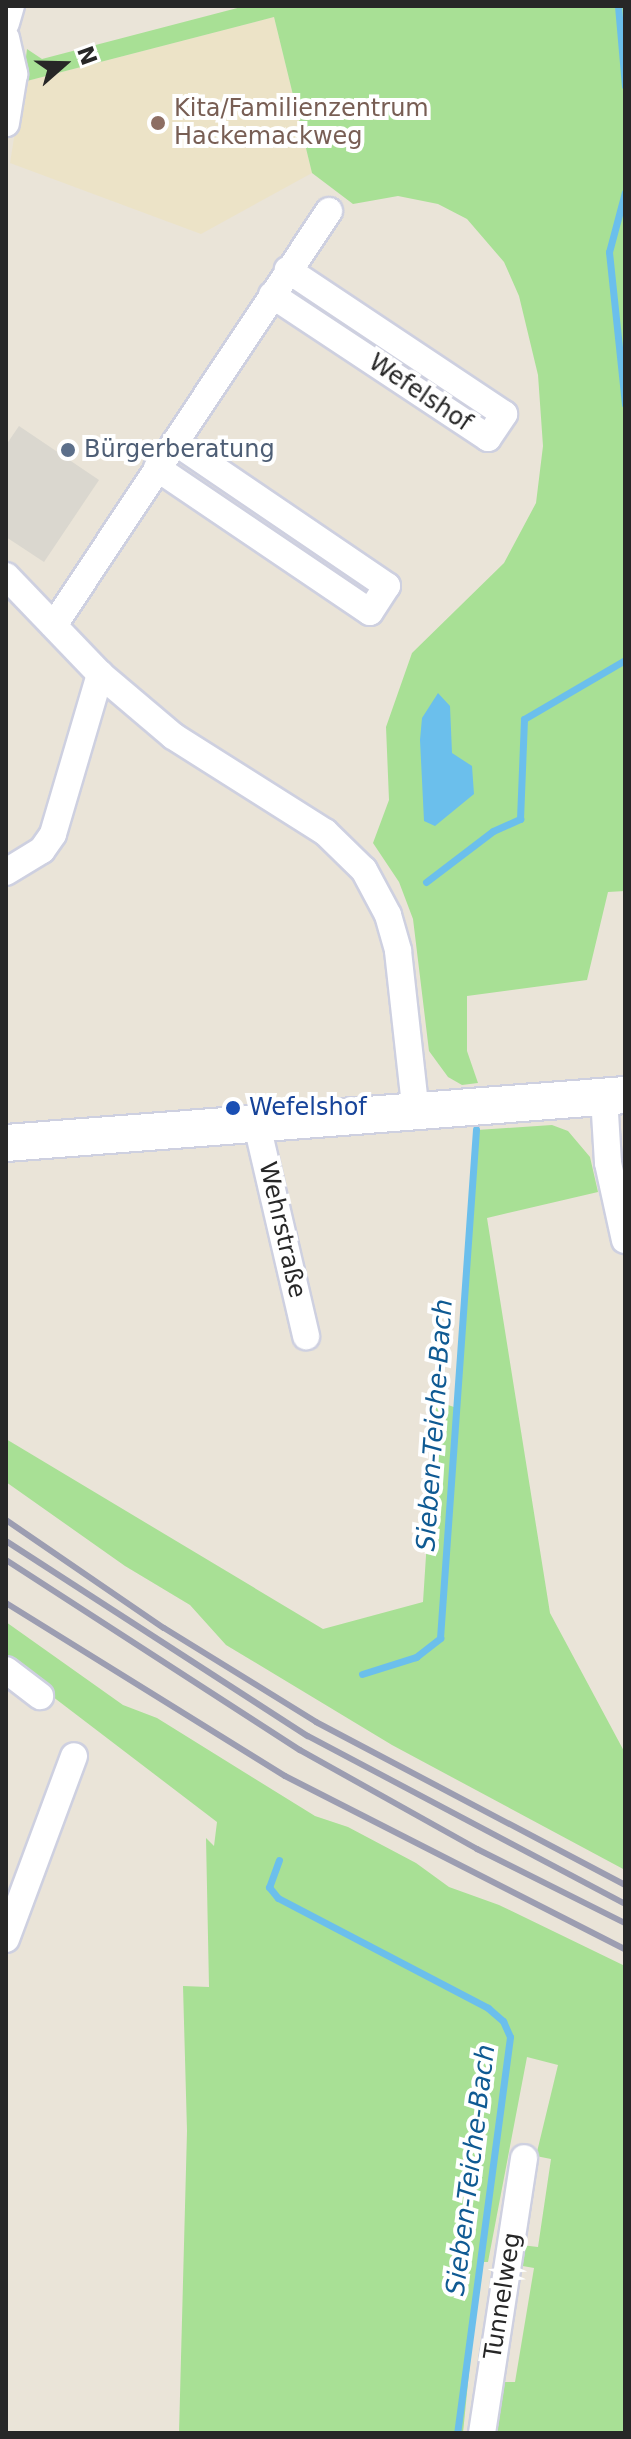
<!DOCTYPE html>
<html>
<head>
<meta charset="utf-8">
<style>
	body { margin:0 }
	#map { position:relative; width:631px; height:2439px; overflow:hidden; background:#eae4d8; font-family:"DejaVu Sans",sans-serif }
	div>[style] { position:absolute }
	.education>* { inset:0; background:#ece3c7 }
	.green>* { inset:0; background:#a8e095 }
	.plaza>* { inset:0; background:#dad7cf }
	.water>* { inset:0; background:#6bbfec }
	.stream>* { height:7px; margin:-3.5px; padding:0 3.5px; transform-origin:3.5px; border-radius:3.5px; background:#6bbfec }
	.roads { filter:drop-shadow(2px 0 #ced0e0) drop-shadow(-2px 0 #ced0e0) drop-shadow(0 2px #ced0e0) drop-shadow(0 -2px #ced0e0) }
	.street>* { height:26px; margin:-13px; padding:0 13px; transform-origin:13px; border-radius:13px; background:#fff }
	.secondary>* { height:36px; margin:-18px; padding:0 18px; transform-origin:18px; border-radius:18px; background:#fff }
	.rail>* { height:6px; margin:-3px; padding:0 3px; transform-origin:3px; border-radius:3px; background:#9c9db1 }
	.dots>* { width:22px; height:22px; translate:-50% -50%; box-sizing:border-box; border:4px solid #fff; border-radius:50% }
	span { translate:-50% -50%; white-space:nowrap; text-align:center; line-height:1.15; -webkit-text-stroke:8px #fff; paint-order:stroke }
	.education-label { font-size:24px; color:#785e54 }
	.left { translate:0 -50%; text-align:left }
	.street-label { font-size:24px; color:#272727 }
	.service-label { font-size:24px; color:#4e5e75 }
	.transit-label { font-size:24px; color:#164399 }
	.water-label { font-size:26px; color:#0f5a93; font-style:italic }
	.frame { position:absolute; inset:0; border:8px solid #272727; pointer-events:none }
	.north { position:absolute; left:24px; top:24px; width:80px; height:80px; -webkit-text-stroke:6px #fff; paint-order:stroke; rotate:70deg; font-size:22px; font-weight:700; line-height:32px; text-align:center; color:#272727 }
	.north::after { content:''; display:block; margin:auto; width:28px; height:36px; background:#272727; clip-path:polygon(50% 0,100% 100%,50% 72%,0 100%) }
</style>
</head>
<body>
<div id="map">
	<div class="education">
		<div style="clip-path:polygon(274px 17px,312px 173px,201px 234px,10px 163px,23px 82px)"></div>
	</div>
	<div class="green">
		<div style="clip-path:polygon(245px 6px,625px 6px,625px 891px,608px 892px,587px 980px,467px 996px,467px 1051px,478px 1083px,462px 1085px,448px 1077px,429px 1051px,413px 919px,399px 882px,373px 843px,389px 800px,386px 727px,412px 653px,504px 563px,536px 503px,543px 446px,538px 375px,519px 296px,504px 262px,467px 219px,438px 204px,398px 196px,353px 204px,312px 173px,274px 17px,23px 82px,27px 49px,42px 59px)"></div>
		<div style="clip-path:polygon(552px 1125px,568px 1131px,590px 1157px,598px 1192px,487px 1218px,550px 1613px,625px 1753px,625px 1870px,392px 1745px,226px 1645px,190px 1605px,125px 1566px,6px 1482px,6px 1439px,323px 1629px,423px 1602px,436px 1401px,457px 1408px,477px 1130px)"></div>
		<div style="clip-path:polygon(6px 1622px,123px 1705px,157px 1718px,315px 1816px,348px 1827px,416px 1863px,449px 1887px,499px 1905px,625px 1966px,625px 2433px,495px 2433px,502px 2382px,515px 2382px,534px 2268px,517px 2265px,521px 2245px,538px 2247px,551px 2159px,536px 2156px,558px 2065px,527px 2057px,488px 2262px,480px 2262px,463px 2433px,179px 2433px,187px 2131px,183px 1986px,209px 1987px,206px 1838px,214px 1846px,217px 1822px,6px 1661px)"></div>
	</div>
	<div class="plaza">
		<div style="clip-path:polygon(19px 426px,99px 480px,44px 562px,6px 537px,6px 445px)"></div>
	</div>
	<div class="water">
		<div style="clip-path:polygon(438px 693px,450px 706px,452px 753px,472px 766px,474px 794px,435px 826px,424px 821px,420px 740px,422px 718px)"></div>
	</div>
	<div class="stream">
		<div style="left:618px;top:6px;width:80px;rotate:85deg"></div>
		<div style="left:625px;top:192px;width:62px;rotate:104.9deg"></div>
		<div style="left:609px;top:252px;width:153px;rotate:84deg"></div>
		<div style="left:426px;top:882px;width:84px;rotate:-37.3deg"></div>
		<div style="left:493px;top:831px;width:30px;rotate:-24deg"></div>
		<div style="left:520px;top:819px;width:100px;rotate:-87.7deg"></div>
		<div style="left:524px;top:719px;width:117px;rotate:-30.3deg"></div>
		<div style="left:362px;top:1674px;width:57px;rotate:-17.5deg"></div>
		<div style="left:416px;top:1657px;width:31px;rotate:-38deg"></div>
		<div style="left:440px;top:1638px;width:510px;rotate:-85.95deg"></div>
		<div style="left:279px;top:1860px;width:29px;rotate:110deg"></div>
		<div style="left:269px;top:1887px;width:14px;rotate:51deg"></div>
		<div style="left:278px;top:1898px;width:237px;rotate:27.6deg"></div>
		<div style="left:488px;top:2008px;width:20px;rotate:41deg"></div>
		<div style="left:503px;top:2021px;width:17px;rotate:66deg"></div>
		<div style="left:510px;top:2037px;width:400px;rotate:97.6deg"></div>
	</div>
	<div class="roads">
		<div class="street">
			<div style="left:6px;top:23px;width:18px;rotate:-74deg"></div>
			<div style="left:6px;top:38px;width:37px;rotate:77deg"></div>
			<div style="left:14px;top:74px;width:50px;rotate:99.3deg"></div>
			<div style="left:272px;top:295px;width:259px;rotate:33.5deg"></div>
			<div style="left:488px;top:438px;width:29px;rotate:-56deg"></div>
			<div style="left:504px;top:414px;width:260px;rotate:-146.3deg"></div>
			<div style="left:157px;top:468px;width:257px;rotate:34.1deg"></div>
			<div style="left:370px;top:612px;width:31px;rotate:-57deg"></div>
			<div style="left:387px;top:586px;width:256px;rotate:-145.8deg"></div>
			<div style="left:6px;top:576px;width:136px;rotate:46.2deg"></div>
			<div style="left:100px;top:674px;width:96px;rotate:40.3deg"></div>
			<div style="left:173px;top:736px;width:180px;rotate:32.3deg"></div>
			<div style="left:325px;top:832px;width:54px;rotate:44.3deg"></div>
			<div style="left:364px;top:870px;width:51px;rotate:61.9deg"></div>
			<div style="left:388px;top:915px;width:37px;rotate:74deg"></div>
			<div style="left:398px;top:951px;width:163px;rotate:83.7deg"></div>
			<div style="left:54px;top:625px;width:497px;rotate:-56.4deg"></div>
			<div style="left:6px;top:872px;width:42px;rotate:-31.4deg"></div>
			<div style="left:42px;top:850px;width:19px;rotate:-55deg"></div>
			<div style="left:53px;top:834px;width:167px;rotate:-73.6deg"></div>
			<div style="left:604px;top:1097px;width:66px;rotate:86.5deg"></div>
			<div style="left:608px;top:1163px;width:79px;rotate:77.6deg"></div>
			<div style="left:257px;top:1125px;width:217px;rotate:76.9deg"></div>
			<div style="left:6px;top:1670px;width:43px;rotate:37.4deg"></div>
			<div style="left:6px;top:1939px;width:195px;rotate:-69.6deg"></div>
			<div style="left:482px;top:2433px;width:278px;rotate:-81.3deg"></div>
		</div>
		<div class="secondary">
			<div style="left:6px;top:1143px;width:621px;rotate:-4.43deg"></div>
		</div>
	</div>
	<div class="rail">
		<div style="left:6px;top:1520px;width:191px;rotate:34.4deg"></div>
		<div style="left:164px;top:1628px;width:179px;rotate:31.7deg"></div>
		<div style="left:316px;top:1722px;width:349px;rotate:27.8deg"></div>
		<div style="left:6px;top:1541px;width:359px;rotate:32.9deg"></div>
		<div style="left:308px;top:1736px;width:359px;rotate:27.9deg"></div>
		<div style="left:6px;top:1560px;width:350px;rotate:32.9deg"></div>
		<div style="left:300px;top:1750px;width:203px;rotate:29.2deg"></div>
		<div style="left:477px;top:1849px;width:165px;rotate:26.6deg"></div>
		<div style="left:6px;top:1603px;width:328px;rotate:31.8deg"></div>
		<div style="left:285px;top:1776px;width:381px;rotate:27deg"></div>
	</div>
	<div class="dots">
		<div style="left:158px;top:123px;background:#8d6e63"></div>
		<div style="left:68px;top:450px;background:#5c6f8a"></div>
		<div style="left:233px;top:1108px;background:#1a4fb4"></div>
	</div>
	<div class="education-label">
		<span class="left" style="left:174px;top:123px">Kita/Familienzentrum<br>Hackemackweg</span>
	</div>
	<div class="street-label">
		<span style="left:420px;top:393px;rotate:34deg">Wefelshof</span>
		<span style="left:282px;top:1230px;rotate:77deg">Wehrstraße</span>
		<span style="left:503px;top:2296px;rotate:-81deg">Tunnelweg</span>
	</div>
	<div class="service-label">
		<span class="left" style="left:84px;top:450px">Bürgerberatung</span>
	</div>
	<div class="transit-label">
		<span class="left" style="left:249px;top:1108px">Wefelshof</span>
	</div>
	<div class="water-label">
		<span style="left:435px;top:1425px;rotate:-86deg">Sieben-Teiche-Bach</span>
		<span style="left:471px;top:2170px;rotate:-83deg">Sieben-Teiche-Bach</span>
	</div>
	<div class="frame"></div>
	<div class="north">N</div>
</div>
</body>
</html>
